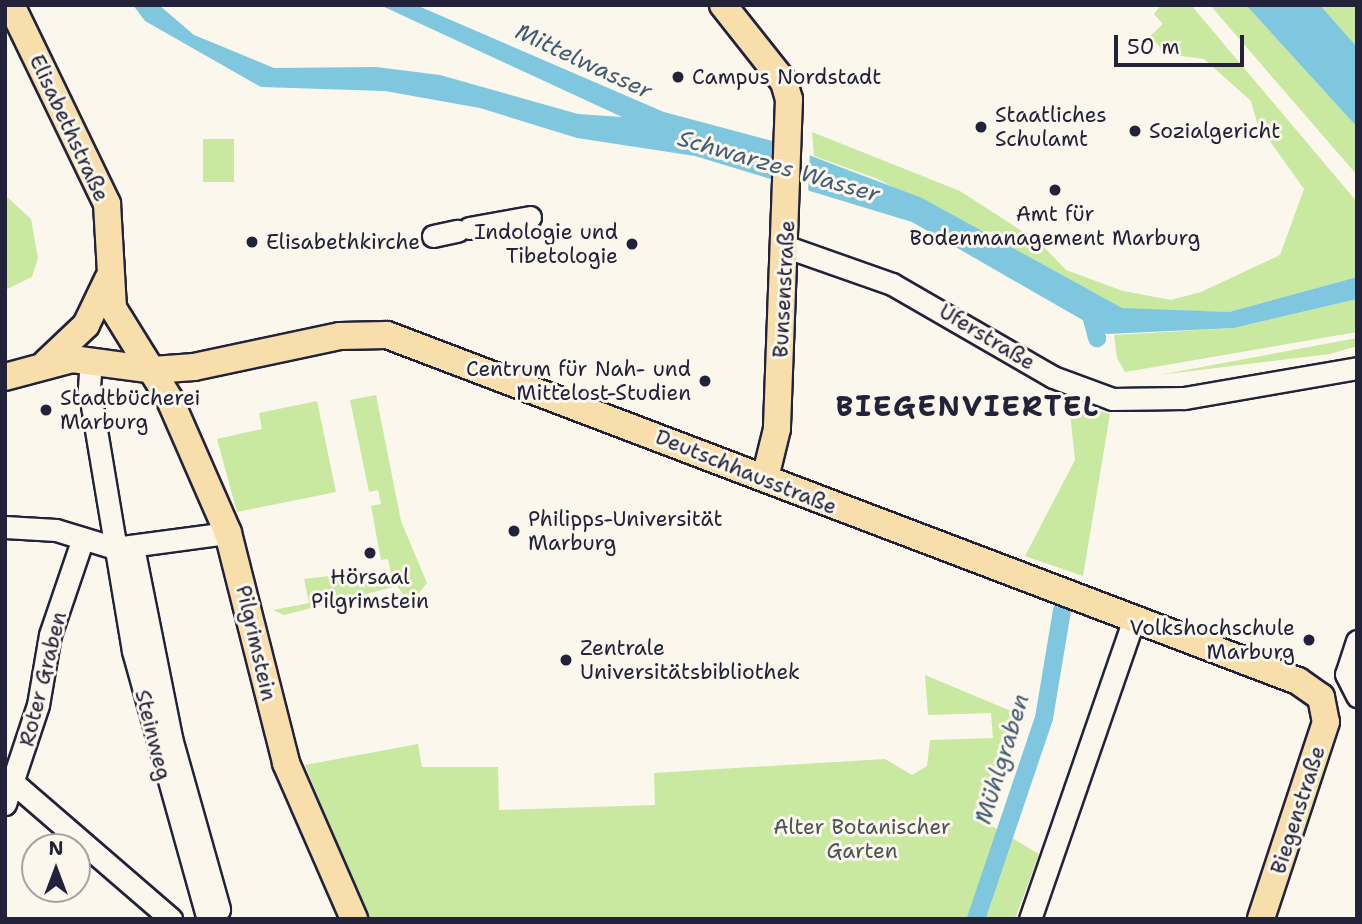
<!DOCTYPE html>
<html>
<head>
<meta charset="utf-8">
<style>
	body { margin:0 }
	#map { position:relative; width:1362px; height:924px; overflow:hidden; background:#fbf7ec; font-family:"Shantell Sans",sans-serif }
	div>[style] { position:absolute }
	.green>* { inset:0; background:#c9e8a0; transform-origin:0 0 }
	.water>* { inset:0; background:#7ec7df }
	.pier>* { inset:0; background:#fbf7ec }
	.canal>* { height:18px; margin:-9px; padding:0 9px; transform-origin:9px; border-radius:9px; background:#7ec7df }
	.roads { filter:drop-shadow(2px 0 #22223b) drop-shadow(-2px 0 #22223b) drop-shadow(0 2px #22223b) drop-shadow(0 -2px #22223b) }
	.minor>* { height:21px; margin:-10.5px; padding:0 10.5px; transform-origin:10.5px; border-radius:10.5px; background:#fbf7ec }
	.major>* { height:26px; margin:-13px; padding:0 13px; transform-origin:13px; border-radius:13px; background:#f8deab }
	.dots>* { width:19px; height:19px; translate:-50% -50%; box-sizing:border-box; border:4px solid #fbf7ec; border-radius:50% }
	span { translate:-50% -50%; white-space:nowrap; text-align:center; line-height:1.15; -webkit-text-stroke:6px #fbf7ec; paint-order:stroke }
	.poi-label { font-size:21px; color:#22223b }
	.left { translate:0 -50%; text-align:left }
	.right { translate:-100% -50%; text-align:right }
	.street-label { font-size:21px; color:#22223b }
	.park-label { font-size:21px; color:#4c5454 }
	.water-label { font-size:23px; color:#425c74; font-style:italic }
	.district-label { font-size:28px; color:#22223b; font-weight:700; letter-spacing:2px }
	.frame { position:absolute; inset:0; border:7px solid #22223b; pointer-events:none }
	.north { position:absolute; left:21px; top:833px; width:70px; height:70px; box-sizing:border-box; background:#fbf7ec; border:2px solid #a4a2a5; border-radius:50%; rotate:0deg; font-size:19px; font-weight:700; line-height:28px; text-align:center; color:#22223b }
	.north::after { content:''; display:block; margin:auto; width:24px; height:32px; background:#22223b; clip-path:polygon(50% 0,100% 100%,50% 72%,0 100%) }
	.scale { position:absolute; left:1114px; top:35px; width:130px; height:32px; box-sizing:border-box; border:4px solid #22223b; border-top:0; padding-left:9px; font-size:21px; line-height:24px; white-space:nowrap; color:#22223b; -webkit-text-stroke:5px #fbf7ec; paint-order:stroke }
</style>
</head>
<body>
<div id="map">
	<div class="green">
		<div style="clip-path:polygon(1161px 5px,1191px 5px,1357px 202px,1357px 277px,1229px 312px,1122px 309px,878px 179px,814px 156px,812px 132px,960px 191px,1039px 242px,1066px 270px,1123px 291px,1171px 300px,1201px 292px,1280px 255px,1304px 189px,1257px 123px,1251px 101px,1204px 59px,1166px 54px,1150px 36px,1163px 24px,1154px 14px)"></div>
		<div style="clip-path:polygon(1210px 5px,1246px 5px,1357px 127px,1357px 175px)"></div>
		<div style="clip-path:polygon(1320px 5px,1357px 5px,1357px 47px)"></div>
		<div style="left:203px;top:139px;width:31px;height:43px"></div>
		<div style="clip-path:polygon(5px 195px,31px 219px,38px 258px,32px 277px,5px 290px)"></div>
		<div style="clip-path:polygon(1357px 299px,1357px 332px,1125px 372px,1117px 358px,1114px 335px,1234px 328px)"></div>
		<div style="clip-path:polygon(1357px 338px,1357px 346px,1330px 354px,1159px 375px)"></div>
		<div style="clip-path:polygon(376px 395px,401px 521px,427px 583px,410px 604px,397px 586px,284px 615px,273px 610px,309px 603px,304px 579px,371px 571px,374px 587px,393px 583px,388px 559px,381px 560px,371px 506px,381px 504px,378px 490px,369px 492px,350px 400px)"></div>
		<div style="clip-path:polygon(317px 401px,336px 492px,237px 512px,217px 439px,262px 429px,259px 413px)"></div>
		<div style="clip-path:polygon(1069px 403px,1110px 414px,1083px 576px,1025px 556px,1075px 460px)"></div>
		<div style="clip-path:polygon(925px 675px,1023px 716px,990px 825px,1039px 854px,1015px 919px,368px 919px,305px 765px,418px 744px,422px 767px,498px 767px,499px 810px,655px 805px,654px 773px,885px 759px,912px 775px,927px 766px,930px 740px,993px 738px,991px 713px,928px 715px)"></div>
	</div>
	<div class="water">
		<div style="clip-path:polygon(133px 5px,159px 5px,194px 35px,274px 68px,376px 67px,440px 75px,578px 114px,622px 117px,380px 5px,416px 5px,664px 112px,769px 140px,922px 198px,1122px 308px,1229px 312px,1357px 277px,1357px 299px,1234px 328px,1107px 334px,912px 222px,695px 156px,577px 138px,480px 108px,385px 91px,261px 87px,145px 21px)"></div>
		<div style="clip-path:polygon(1246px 5px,1320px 5px,1357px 47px,1357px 127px)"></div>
	</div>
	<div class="pier">
		<div style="clip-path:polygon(774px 138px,810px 151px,808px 194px,772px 181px)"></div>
	</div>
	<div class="canal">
		<div style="left:1092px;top:319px;width:20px;rotate:75deg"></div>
		<div style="left:976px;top:919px;width:212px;rotate:-71.3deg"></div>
		<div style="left:1044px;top:718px;width:109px;rotate:-80.5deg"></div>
	</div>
	<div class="roads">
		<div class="minor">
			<div style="left:469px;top:228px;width:62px;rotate:-10.2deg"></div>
			<div style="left:433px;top:236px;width:25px;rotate:-12deg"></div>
			<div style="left:787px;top:247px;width:111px;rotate:19.4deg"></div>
			<div style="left:892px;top:284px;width:186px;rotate:30deg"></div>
			<div style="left:1053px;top:377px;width:63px;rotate:20.4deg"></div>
			<div style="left:1112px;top:399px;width:72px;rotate:-0.8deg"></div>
			<div style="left:1184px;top:398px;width:176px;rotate:-9.8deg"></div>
			<div style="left:91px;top:359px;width:29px;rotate:94deg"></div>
			<div style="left:89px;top:388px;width:267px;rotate:80.5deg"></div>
			<div style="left:133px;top:651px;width:278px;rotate:74.4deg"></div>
			<div style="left:5px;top:527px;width:51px;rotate:3.4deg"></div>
			<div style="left:56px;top:530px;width:62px;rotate:17deg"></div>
			<div style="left:115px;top:548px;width:114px;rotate:-7.6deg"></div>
			<div style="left:133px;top:547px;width:195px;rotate:78.7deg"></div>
			<div style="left:171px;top:738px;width:178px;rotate:74.3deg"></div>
			<div style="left:1357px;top:641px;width:35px;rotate:108deg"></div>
			<div style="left:1346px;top:674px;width:25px;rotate:63deg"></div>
			<div style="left:16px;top:785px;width:205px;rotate:40.8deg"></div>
			<div style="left:5px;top:804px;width:104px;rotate:-71.6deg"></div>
			<div style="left:38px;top:705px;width:71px;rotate:-80.3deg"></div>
			<div style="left:50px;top:635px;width:102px;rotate:-71.2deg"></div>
			<div style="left:1030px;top:919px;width:318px;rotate:-70.9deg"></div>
		</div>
		<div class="major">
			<div style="left:11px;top:5px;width:221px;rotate:64.2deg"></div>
			<div style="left:107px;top:204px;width:104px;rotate:86.7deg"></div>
			<div style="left:113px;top:308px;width:108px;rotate:58.2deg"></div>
			<div style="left:170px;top:400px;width:145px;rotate:66.4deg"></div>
			<div style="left:228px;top:533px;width:237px;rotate:75.8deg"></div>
			<div style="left:286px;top:763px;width:170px;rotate:66.4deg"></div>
			<div style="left:723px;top:5px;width:98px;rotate:51.6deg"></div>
			<div style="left:784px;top:82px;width:18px;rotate:74deg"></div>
			<div style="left:789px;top:99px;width:330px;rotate:92.1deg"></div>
			<div style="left:777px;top:429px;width:50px;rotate:103.8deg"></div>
			<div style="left:46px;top:363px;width:55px;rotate:-43.5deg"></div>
			<div style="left:86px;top:325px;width:51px;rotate:-64.4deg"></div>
			<div style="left:5px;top:377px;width:69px;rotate:-15deg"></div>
			<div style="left:72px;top:359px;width:82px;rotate:7.7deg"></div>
			<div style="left:153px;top:370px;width:41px;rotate:-4.2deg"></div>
			<div style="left:194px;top:367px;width:149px;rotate:-12deg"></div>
			<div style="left:340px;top:336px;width:47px;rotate:-1.2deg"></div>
			<div style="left:387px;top:335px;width:974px;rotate:20.8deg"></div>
			<div style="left:1298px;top:681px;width:28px;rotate:35deg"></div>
			<div style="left:1321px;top:697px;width:25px;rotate:79deg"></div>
			<div style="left:1326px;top:722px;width:207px;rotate:108.3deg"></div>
		</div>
	</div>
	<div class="dots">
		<div style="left:678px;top:77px;background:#22223b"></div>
		<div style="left:981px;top:127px;background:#22223b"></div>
		<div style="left:1135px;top:131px;background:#22223b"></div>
		<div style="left:1055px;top:190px;background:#22223b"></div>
		<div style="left:252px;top:242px;background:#22223b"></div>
		<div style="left:632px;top:244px;background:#22223b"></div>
		<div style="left:705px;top:381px;background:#22223b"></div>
		<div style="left:46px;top:410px;background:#22223b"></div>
		<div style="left:514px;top:531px;background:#22223b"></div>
		<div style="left:370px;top:553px;background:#22223b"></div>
		<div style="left:1309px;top:640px;background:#22223b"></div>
		<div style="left:566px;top:660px;background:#22223b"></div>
	</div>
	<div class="poi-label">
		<span class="left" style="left:692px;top:77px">Campus Nordstadt</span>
		<span class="left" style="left:995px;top:127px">Staatliches<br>Schulamt</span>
		<span class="left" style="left:1149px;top:131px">Sozialgericht</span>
		<span style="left:1055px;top:226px">Amt für<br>Bodenmanagement Marburg</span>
		<span class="right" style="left:618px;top:244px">Indologie und<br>Tibetologie</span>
		<span class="left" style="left:266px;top:242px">Elisabethkirche</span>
		<span class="right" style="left:691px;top:381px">Centrum für Nah- und<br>Mittelost-Studien</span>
		<span class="left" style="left:60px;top:410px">Stadtbücherei<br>Marburg</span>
		<span class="left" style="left:528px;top:531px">Philipps-Universität<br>Marburg</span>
		<span style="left:370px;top:589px">Hörsaal<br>Pilgrimstein</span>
		<span class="right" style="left:1295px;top:640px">Volkshochschule<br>Marburg</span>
		<span class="left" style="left:580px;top:660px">Zentrale<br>Universitätsbibliothek</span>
	</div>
	<div class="street-label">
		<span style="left:69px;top:128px;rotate:65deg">Elisabethstraße</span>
		<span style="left:784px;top:289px;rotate:-87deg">Bunsenstraße</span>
		<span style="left:987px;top:337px;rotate:31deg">Uferstraße</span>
		<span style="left:746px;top:472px;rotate:22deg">Deutschhausstraße</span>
		<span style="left:256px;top:643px;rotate:77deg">Pilgrimstein</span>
		<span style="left:43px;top:679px;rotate:-76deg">Roter Graben</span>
		<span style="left:153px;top:735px;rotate:76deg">Steinweg</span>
		<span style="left:1298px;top:810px;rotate:-72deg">Biegenstraße</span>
	</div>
	<div class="park-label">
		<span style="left:862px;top:839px">Alter Botanischer<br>Garten</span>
	</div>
	<div class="water-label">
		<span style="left:584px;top:61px;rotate:25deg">Mittelwasser</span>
		<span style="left:779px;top:166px;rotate:16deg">Schwarzes Wasser</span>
		<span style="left:1002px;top:759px;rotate:-73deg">Mühlgraben</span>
	</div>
	<div class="district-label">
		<span style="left:968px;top:406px">BIEGENVIERTEL</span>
	</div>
	<div class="frame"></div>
	<div class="north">N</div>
	<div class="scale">50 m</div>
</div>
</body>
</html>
